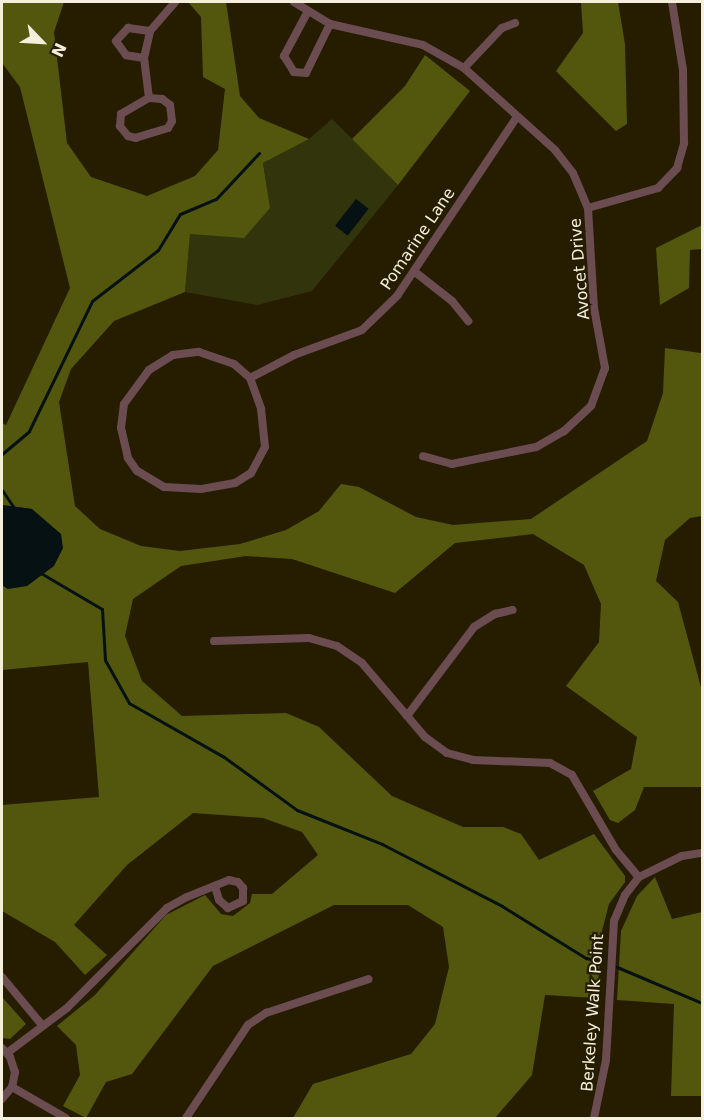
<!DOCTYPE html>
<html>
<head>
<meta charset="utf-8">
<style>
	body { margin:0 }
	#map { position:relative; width:704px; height:1120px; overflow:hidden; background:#261d00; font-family:"DejaVu Sans",sans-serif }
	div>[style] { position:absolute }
	.green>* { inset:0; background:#32350b }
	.forest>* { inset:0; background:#52570d }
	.water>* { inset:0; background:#051113; transform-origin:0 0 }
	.stream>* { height:3px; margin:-1.5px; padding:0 1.5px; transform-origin:1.5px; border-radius:1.5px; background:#051113 }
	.street>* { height:8px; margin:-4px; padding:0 4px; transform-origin:4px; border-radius:4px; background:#6b4d51 }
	span { translate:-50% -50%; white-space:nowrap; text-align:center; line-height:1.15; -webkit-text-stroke:4.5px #261d00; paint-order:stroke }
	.street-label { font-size:16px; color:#f4efdd }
	.frame { position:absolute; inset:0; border:3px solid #f4efdd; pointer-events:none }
	.north { position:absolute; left:12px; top:12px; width:60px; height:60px; -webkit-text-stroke:4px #261d00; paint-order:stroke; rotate:115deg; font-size:16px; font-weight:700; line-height:24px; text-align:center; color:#f4efdd }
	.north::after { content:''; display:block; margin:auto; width:21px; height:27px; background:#f4efdd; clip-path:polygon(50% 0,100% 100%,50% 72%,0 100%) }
</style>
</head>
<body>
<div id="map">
	<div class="green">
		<div style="clip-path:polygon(332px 119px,398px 185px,312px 291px,257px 305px,185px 292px,190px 233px,270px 208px,263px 163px,309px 139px)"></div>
	</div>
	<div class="forest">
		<div style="clip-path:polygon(2px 2px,64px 2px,54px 32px,67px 143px,91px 177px,147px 196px,195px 176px,218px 150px,225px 89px,203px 77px,201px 17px,188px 2px,226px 2px,240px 96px,259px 118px,309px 139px,263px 163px,270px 208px,244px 238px,190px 234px,185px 292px,114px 321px,71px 369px,59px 402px,75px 506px,100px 529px,141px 546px,180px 551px,240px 544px,286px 530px,319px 511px,341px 484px,359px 487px,416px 517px,453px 525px,531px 519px,647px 441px,663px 393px,665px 348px,701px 353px,702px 516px,690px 518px,665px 540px,656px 581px,678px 602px,702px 691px,702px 787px,644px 787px,635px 810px,618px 823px,610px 820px,593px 791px,631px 769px,637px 737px,566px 686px,599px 642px,601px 604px,584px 565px,533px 534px,455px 543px,395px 593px,292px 559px,246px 556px,181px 566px,133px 599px,125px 636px,142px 681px,182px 716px,286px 713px,319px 727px,392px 796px,463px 827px,503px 827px,521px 834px,539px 860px,594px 834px,625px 876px,625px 882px,609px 904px,602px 931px,597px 998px,545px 995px,532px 1075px,495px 1118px,293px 1118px,313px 1084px,411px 1054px,435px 1024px,449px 967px,443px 927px,408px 905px,334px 905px,213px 966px,132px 1074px,106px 1082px,86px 1118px,63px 1106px,80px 1075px,76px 1045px,57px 1026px,95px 995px,166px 915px,205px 895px,221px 914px,233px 916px,250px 903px,252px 894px,272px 894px,318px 855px,302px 832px,263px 818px,193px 813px,127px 865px,74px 925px,107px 955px,85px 975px,55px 942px,2px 911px,2px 805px,99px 797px,88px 662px,2px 670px,2px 585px,8px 589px,32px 509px,2px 505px,2px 423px,6px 425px,70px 288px,20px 87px,2px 63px)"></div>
		<div style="clip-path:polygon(581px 2px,618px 2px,625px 44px,627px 124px,616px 131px,556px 71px,583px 33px)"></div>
		<div style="clip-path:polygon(425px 55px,470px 91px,398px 185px,352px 139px,405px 86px)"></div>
		<div style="clip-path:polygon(702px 225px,702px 249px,690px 250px,689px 288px,660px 305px,656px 248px)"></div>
		<div style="clip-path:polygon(655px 877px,672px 919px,702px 912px,702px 1096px,671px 1096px,674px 1004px,617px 1000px,621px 931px,637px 896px)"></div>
		<div style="clip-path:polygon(2px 997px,26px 1024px,10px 1039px,2px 1038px)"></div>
	</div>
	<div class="water">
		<div style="left:356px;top:199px;width:16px;height:34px;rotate:38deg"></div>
		<div style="clip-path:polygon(2px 505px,32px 509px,61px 534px,63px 548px,54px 566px,27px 586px,8px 589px,2px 585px)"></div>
	</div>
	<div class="stream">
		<div style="left:2px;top:454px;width:35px;rotate:-40deg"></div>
		<div style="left:29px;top:431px;width:144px;rotate:-64.1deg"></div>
		<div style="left:92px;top:301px;width:83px;rotate:-37.7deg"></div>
		<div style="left:158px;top:250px;width:42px;rotate:-58.6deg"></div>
		<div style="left:180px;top:214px;width:39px;rotate:-23deg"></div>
		<div style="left:216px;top:199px;width:63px;rotate:-46.9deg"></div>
		<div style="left:2px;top:490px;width:22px;rotate:56deg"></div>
		<div style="left:39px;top:572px;width:73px;rotate:30.4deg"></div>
		<div style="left:102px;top:609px;width:51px;rotate:86.6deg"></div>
		<div style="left:105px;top:660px;width:49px;rotate:60.8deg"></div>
		<div style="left:129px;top:703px;width:109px;rotate:29.6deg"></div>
		<div style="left:224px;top:757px;width:90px;rotate:36deg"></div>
		<div style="left:297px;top:810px;width:92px;rotate:21.8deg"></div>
		<div style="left:382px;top:844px;width:135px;rotate:27.3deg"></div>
		<div style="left:502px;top:906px;width:99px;rotate:31.8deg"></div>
		<div style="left:586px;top:958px;width:16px;rotate:14deg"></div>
		<div style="left:617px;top:967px;width:92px;rotate:23deg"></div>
	</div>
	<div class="street">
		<div style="left:294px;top:2px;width:42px;rotate:31.4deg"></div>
		<div style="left:330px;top:24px;width:95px;rotate:12.7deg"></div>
		<div style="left:423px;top:45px;width:47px;rotate:29.3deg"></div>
		<div style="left:464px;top:68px;width:122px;rotate:42deg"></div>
		<div style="left:555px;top:150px;width:29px;rotate:52deg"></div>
		<div style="left:573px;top:173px;width:38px;rotate:67deg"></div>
		<div style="left:588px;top:208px;width:100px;rotate:86.6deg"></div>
		<div style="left:594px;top:308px;width:61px;rotate:79.6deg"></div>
		<div style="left:605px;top:368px;width:40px;rotate:110.2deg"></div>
		<div style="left:591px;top:406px;width:37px;rotate:137deg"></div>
		<div style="left:564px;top:431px;width:32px;rotate:150deg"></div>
		<div style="left:536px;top:447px;width:86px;rotate:168.6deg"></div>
		<div style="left:452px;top:464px;width:30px;rotate:-165deg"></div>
		<div style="left:307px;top:13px;width:49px;rotate:118.1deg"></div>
		<div style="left:284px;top:56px;width:19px;rotate:58deg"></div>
		<div style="left:294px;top:72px;width:12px;rotate:5deg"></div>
		<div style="left:306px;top:73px;width:55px;rotate:-63.9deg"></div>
		<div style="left:144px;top:58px;width:18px;rotate:-171deg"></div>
		<div style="left:126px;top:55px;width:17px;rotate:-126deg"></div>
		<div style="left:116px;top:41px;width:18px;rotate:-47deg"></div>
		<div style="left:128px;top:28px;width:22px;rotate:8deg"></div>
		<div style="left:464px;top:68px;width:55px;rotate:-46.5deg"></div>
		<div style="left:502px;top:28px;width:14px;rotate:-21deg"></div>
		<div style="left:149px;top:98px;width:13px;rotate:4deg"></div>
		<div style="left:162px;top:99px;width:10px;rotate:37deg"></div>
		<div style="left:170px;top:105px;width:16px;rotate:83deg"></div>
		<div style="left:172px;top:121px;width:8px;rotate:120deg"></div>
		<div style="left:168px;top:128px;width:34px;rotate:163deg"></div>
		<div style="left:136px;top:138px;width:8px;rotate:-166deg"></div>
		<div style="left:128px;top:136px;width:13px;rotate:-129deg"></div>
		<div style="left:120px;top:126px;width:12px;rotate:-85deg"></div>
		<div style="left:121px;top:114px;width:32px;rotate:-30deg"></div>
		<div style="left:149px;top:98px;width:40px;rotate:-97.1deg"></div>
		<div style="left:144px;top:58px;width:28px;rotate:-77deg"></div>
		<div style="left:150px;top:31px;width:38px;rotate:-49deg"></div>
		<div style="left:588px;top:208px;width:73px;rotate:-15.9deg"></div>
		<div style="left:658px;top:188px;width:28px;rotate:-46deg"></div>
		<div style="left:677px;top:168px;width:26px;rotate:-74deg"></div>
		<div style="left:684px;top:143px;width:73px;rotate:-90.8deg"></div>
		<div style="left:683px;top:70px;width:69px;rotate:-99.2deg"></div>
		<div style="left:415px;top:272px;width:47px;rotate:38.1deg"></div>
		<div style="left:452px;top:301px;width:26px;rotate:51deg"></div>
		<div style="left:199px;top:352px;width:37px;rotate:19deg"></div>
		<div style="left:234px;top:364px;width:21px;rotate:41deg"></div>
		<div style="left:250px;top:378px;width:33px;rotate:70deg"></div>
		<div style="left:261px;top:409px;width:38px;rotate:84deg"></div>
		<div style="left:265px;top:447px;width:30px;rotate:118deg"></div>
		<div style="left:251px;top:473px;width:19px;rotate:148deg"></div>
		<div style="left:235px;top:483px;width:35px;rotate:170deg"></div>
		<div style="left:201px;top:489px;width:37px;rotate:-177deg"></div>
		<div style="left:164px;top:487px;width:31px;rotate:-149deg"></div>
		<div style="left:137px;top:471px;width:16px;rotate:-125deg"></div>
		<div style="left:128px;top:458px;width:31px;rotate:-103deg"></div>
		<div style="left:121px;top:428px;width:24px;rotate:-83deg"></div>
		<div style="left:124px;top:404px;width:42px;rotate:-53.7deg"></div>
		<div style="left:149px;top:370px;width:28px;rotate:-32deg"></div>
		<div style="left:173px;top:355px;width:26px;rotate:-7deg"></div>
		<div style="left:250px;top:378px;width:50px;rotate:-27.6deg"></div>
		<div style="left:294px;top:355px;width:72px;rotate:-20.2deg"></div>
		<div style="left:362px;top:330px;width:49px;rotate:-44.2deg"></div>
		<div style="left:397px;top:296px;width:216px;rotate:-56.2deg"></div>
		<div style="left:214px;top:641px;width:95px;rotate:-1.8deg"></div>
		<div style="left:309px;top:638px;width:29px;rotate:16deg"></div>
		<div style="left:337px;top:646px;width:30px;rotate:34deg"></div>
		<div style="left:362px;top:663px;width:97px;rotate:49.6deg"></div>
		<div style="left:425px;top:737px;width:27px;rotate:36deg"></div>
		<div style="left:447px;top:753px;width:27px;rotate:15deg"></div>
		<div style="left:473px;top:760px;width:77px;rotate:2.2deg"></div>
		<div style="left:550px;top:763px;width:25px;rotate:29deg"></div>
		<div style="left:572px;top:775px;width:87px;rotate:59.6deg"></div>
		<div style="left:616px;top:850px;width:35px;rotate:50deg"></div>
		<div style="left:407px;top:716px;width:111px;rotate:-53deg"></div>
		<div style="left:474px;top:627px;width:25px;rotate:-32deg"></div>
		<div style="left:495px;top:614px;width:18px;rotate:-13deg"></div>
		<div style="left:2px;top:977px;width:62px;rotate:50.2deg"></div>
		<div style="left:2px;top:1048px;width:12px;rotate:48deg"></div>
		<div style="left:10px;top:1057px;width:16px;rotate:72deg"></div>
		<div style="left:15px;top:1072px;width:15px;rotate:101deg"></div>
		<div style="left:12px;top:1087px;width:16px;rotate:130deg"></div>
		<div style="left:7px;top:1053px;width:75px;rotate:-36.9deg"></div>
		<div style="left:67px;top:1008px;width:141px;rotate:-45deg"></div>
		<div style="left:167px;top:908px;width:23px;rotate:-29deg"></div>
		<div style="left:187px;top:897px;width:45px;rotate:-22deg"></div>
		<div style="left:229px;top:880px;width:9px;rotate:13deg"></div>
		<div style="left:238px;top:882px;width:8px;rotate:50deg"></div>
		<div style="left:243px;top:888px;width:13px;rotate:90deg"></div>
		<div style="left:243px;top:901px;width:17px;rotate:155deg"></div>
		<div style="left:228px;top:908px;width:12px;rotate:-138deg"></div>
		<div style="left:219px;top:900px;width:15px;rotate:-106deg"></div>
		<div style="left:12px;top:1087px;width:62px;rotate:29.9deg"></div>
		<div style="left:186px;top:1118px;width:112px;rotate:-56.3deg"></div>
		<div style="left:248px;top:1025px;width:22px;rotate:-34deg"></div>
		<div style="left:266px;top:1013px;width:108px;rotate:-18.3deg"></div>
		<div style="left:594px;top:1118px;width:59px;rotate:-78.3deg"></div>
		<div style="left:606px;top:1060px;width:139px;rotate:-86.7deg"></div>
		<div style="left:614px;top:921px;width:28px;rotate:-67deg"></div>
		<div style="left:625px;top:895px;width:23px;rotate:-52deg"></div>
		<div style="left:639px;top:877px;width:48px;rotate:-26deg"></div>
		<div style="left:682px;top:856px;width:20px;rotate:-9deg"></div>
	</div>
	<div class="street-label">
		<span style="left:418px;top:239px;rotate:-56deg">Pomarine Lane</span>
		<span style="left:580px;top:269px;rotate:-95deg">Avocet Drive</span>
		<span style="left:593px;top:1013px;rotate:-86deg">Berkeley Walk Point</span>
	</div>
	<div class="frame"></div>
	<div class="north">N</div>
</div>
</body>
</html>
